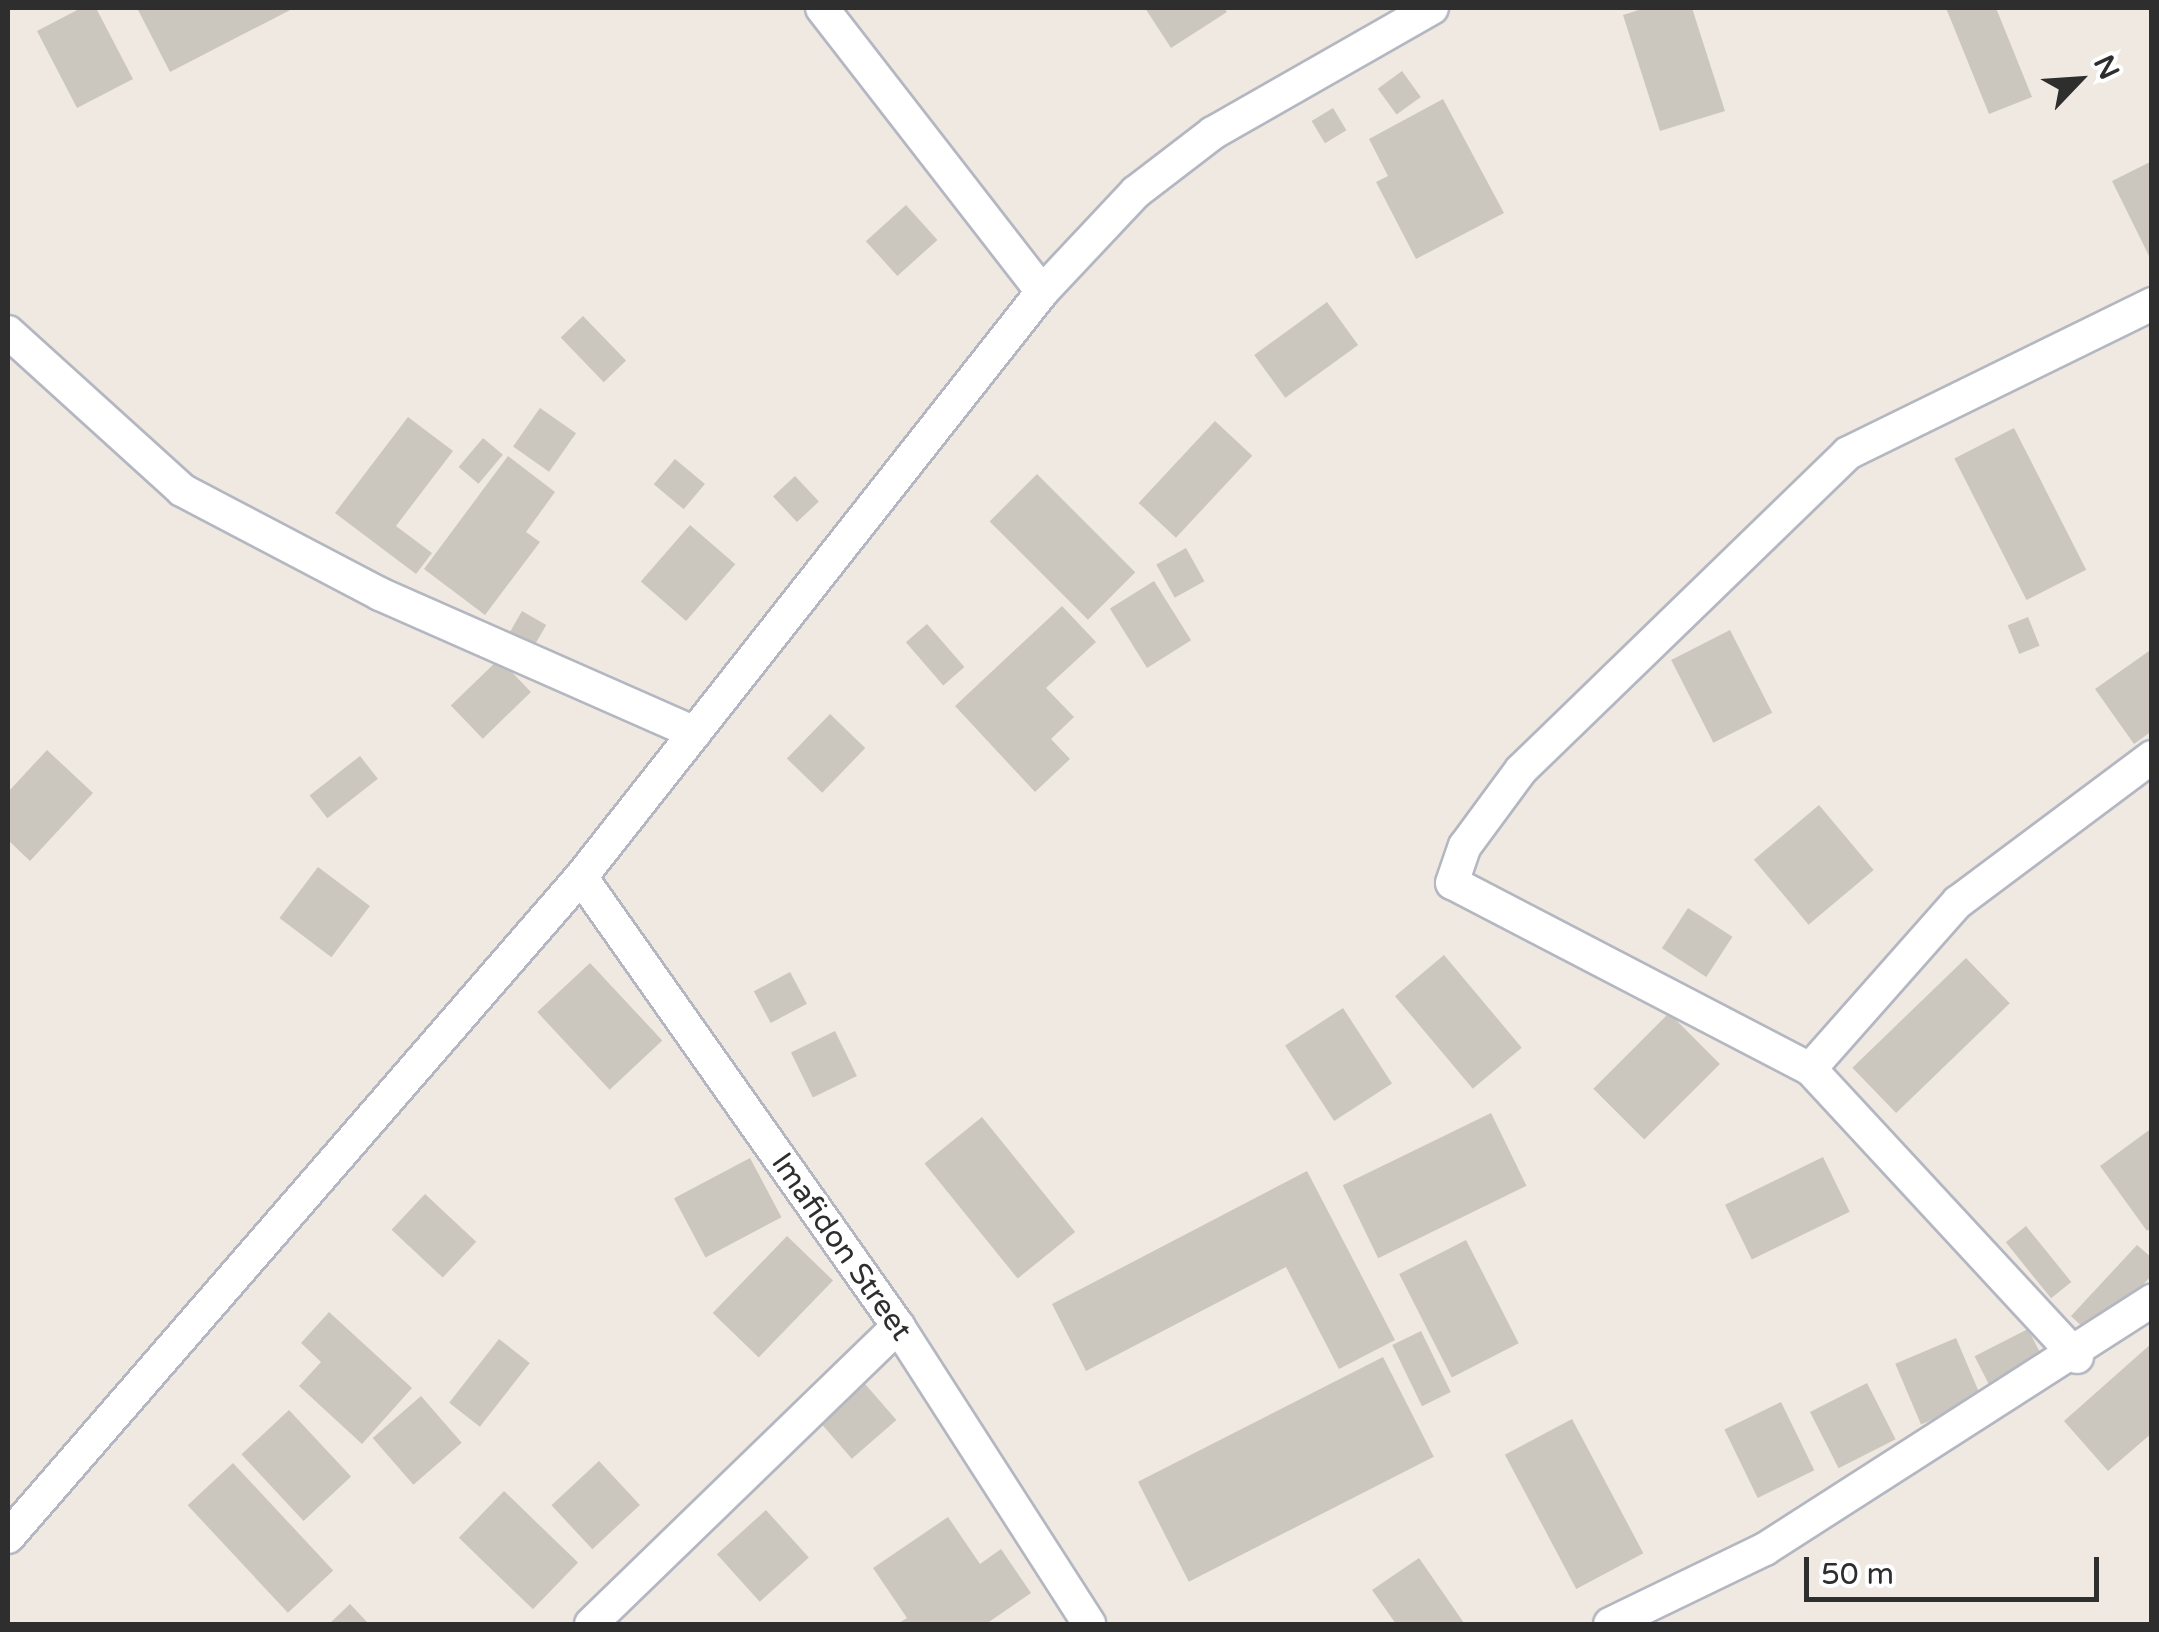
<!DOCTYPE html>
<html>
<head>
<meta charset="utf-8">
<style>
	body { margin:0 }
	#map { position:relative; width:2159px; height:1632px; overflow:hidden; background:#efe9e1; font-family:"Varela Round",sans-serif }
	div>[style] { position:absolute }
	.building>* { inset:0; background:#cbc7bf; transform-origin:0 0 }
	.roads { filter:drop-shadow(2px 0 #b4b7c1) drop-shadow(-2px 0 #b4b7c1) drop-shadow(0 2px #b4b7c1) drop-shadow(0 -2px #b4b7c1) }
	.street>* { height:32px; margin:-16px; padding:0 16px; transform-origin:16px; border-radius:16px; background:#fff }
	span { translate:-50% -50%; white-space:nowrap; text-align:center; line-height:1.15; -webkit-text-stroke:8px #fff; paint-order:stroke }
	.street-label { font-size:30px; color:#2e2e2e }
	.frame { position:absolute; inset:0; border:10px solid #2e2e2e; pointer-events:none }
	.north { position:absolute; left:2029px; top:30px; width:100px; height:100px; -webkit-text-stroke:8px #fff; paint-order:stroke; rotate:65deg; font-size:28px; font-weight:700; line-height:40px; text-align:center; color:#2e2e2e }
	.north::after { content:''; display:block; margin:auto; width:35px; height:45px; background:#2e2e2e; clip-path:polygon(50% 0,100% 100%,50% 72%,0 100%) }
	.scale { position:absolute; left:1804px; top:1557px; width:295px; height:45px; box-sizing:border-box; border:5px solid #2e2e2e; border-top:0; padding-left:12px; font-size:30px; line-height:35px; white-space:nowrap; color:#2e2e2e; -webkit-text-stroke:8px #fff; paint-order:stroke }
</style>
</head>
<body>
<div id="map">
	<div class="building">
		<div style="clip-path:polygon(81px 8px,96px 8px,133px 79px,77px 108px,37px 31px)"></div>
		<div style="clip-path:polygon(137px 8px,294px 8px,170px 72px)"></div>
		<div style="clip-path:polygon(1145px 8px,1224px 8px,1227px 12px,1171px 48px)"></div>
		<div style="clip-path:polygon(1645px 8px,1692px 8px,1725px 111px,1660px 131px,1623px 15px)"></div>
		<div style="clip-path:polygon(1946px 8px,1996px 8px,2032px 97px,1989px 114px)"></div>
		<div style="left:1402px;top:71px;width:32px;height:30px;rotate:54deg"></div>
		<div style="clip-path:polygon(1443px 99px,1504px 213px,1416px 259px,1376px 182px,1388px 176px,1369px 139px)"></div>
		<div style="left:1333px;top:108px;width:26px;height:25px;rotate:59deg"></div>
		<div style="clip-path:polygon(2152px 161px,2152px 262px,2112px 181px)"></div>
		<div style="left:906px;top:205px;width:47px;height:54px;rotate:48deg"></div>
		<div style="left:1327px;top:302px;width:53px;height:90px;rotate:54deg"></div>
		<div style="left:583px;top:316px;width:62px;height:31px;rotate:46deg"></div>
		<div style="left:540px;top:408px;width:44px;height:47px;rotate:35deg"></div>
		<div style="clip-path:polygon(408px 417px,453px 451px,396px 526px,432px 553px,416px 574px,335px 513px)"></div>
		<div style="left:1215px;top:421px;width:51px;height:112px;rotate:43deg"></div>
		<div style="left:2014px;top:428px;width:159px;height:67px;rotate:63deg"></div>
		<div style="left:483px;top:438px;width:26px;height:38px;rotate:40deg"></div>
		<div style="clip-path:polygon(508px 456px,555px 492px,526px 532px,540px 542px,485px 615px,424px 569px)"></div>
		<div style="left:675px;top:459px;width:39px;height:33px;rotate:40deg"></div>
		<div style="left:1037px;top:474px;width:139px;height:67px;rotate:45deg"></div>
		<div style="left:795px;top:476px;width:35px;height:30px;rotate:47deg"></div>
		<div style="left:690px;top:525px;width:60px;height:75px;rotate:41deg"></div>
		<div style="left:1186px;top:548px;width:38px;height:34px;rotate:61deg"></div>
		<div style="left:1154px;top:581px;width:70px;height:52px;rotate:58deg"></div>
		<div style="clip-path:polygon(1062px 606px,1096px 642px,1046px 688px,1074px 717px,1051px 739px,1070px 759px,1035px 792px,955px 706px)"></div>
		<div style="left:522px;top:611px;width:28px;height:33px;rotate:30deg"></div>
		<div style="left:2028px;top:617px;width:31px;height:22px;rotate:68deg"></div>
		<div style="left:927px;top:624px;width:57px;height:28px;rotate:49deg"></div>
		<div style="left:1730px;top:630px;width:93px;height:66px;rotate:63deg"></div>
		<div style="clip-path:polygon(2152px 649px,2152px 731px,2134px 744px,2095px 689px)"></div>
		<div style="left:499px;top:659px;width:46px;height:67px;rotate:46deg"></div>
		<div style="left:830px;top:714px;width:49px;height:62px;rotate:44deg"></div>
		<div style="clip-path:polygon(47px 750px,93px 793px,30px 861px,8px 840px,8px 792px)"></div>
		<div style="left:360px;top:756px;width:29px;height:64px;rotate:52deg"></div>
		<div style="left:1819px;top:805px;width:85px;height:85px;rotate:50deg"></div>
		<div style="left:318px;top:867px;width:65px;height:64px;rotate:37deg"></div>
		<div style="left:1688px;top:908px;width:53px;height:48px;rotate:33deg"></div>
		<div style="left:1444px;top:955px;width:121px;height:64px;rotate:50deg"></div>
		<div style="left:1966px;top:958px;width:63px;height:158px;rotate:46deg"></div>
		<div style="left:590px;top:963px;width:106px;height:72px;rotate:47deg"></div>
		<div style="left:790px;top:972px;width:36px;height:41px;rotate:62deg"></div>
		<div style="left:1343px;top:1008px;width:90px;height:69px;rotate:57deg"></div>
		<div style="left:1669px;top:1013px;width:72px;height:107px;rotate:45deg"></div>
		<div style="left:835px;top:1031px;width:50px;height:49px;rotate:64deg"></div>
		<div style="left:1491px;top:1113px;width:81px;height:165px;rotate:64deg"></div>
		<div style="left:982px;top:1117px;width:148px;height:74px;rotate:51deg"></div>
		<div style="clip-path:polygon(2152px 1128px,2152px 1227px,2147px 1231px,2100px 1166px)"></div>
		<div style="left:1823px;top:1157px;width:61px;height:109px;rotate:64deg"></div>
		<div style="left:750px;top:1158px;width:67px;height:86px;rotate:62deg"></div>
		<div style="clip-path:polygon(1307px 1171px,1395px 1340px,1339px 1369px,1286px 1267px,1086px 1371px,1052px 1304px)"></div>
		<div style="left:425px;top:1194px;width:70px;height:49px;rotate:43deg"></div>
		<div style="left:2026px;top:1226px;width:72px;height:26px;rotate:51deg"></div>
		<div style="left:787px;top:1236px;width:64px;height:107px;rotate:44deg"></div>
		<div style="left:1466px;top:1240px;width:116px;height:75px;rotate:63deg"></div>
		<div style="clip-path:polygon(2137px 1245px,2152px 1258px,2152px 1275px,2094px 1338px,2071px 1316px)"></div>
		<div style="clip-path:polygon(329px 1312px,412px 1388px,362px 1444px,299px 1386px,321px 1362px,301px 1343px)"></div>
		<div style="left:2028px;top:1329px;width:36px;height:60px;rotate:63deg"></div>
		<div style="left:1421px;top:1331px;width:68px;height:32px;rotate:64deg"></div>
		<div style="left:1956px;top:1338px;width:66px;height:66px;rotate:67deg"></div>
		<div style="left:499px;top:1339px;width:39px;height:81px;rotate:38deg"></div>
		<div style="clip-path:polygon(2152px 1343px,2152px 1433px,2108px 1471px,2064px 1421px)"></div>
		<div style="left:1383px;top:1357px;width:112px;height:275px;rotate:63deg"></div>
		<div style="left:859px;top:1377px;width:57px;height:59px;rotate:49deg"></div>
		<div style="left:1867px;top:1383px;width:63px;height:64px;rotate:63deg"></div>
		<div style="left:421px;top:1396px;width:62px;height:64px;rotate:49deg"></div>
		<div style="left:1781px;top:1402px;width:76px;height:63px;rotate:64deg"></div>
		<div style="left:289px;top:1410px;width:91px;height:65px;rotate:47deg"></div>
		<div style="left:1572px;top:1419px;width:152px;height:76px;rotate:62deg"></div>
		<div style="left:599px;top:1461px;width:60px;height:65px;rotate:47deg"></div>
		<div style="left:233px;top:1463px;width:147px;height:62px;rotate:47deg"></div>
		<div style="left:504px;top:1491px;width:103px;height:65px;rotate:44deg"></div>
		<div style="left:766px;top:1510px;width:64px;height:66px;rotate:48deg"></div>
		<div style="clip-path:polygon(948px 1517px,980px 1564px,1001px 1549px,1031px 1593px,986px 1624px,897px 1624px,907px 1618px,873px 1568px)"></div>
		<div style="clip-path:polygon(1419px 1558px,1464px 1623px,1462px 1624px,1396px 1624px,1372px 1590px)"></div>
		<div style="clip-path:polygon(350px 1604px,369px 1624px,329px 1624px)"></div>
	</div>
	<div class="roads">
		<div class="street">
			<div style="left:822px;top:8px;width:359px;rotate:52.2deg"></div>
			<div style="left:8px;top:332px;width:235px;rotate:42.2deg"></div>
			<div style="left:182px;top:490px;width:224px;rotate:27.7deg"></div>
			<div style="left:380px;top:594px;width:344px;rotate:23.8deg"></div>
			<div style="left:581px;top:877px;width:550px;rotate:54.78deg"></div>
			<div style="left:898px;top:1326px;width:354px;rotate:57.3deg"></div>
			<div style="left:1810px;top:1069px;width:223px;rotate:-48.5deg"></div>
			<div style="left:1958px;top:902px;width:242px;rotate:-36.8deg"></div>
			<div style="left:2077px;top:1357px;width:393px;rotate:-132.8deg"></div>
			<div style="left:1810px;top:1069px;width:403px;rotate:-152.5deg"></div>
			<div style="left:1452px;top:883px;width:39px;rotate:-71deg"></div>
			<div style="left:1465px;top:846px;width:94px;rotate:-53.6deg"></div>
			<div style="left:1521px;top:770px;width:455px;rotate:-44.1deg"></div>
			<div style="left:1848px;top:453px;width:339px;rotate:-26.1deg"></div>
			<div style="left:8px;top:1537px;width:874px;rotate:-49.04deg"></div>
			<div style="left:581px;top:877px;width:745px;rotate:-51.76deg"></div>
			<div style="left:1042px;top:292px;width:137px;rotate:-46.8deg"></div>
			<div style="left:1136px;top:192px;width:97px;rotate:-37.5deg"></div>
			<div style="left:1213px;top:133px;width:252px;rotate:-29.7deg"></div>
			<div style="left:591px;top:1624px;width:428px;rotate:-44.1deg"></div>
			<div style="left:1610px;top:1624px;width:172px;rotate:-25.8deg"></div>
			<div style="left:1765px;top:1549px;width:460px;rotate:-32.7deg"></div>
		</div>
	</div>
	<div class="street-label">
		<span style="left:841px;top:1247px;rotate:55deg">Imafidon Street</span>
	</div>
	<div class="frame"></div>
	<div class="north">N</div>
	<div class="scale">50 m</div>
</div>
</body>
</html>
